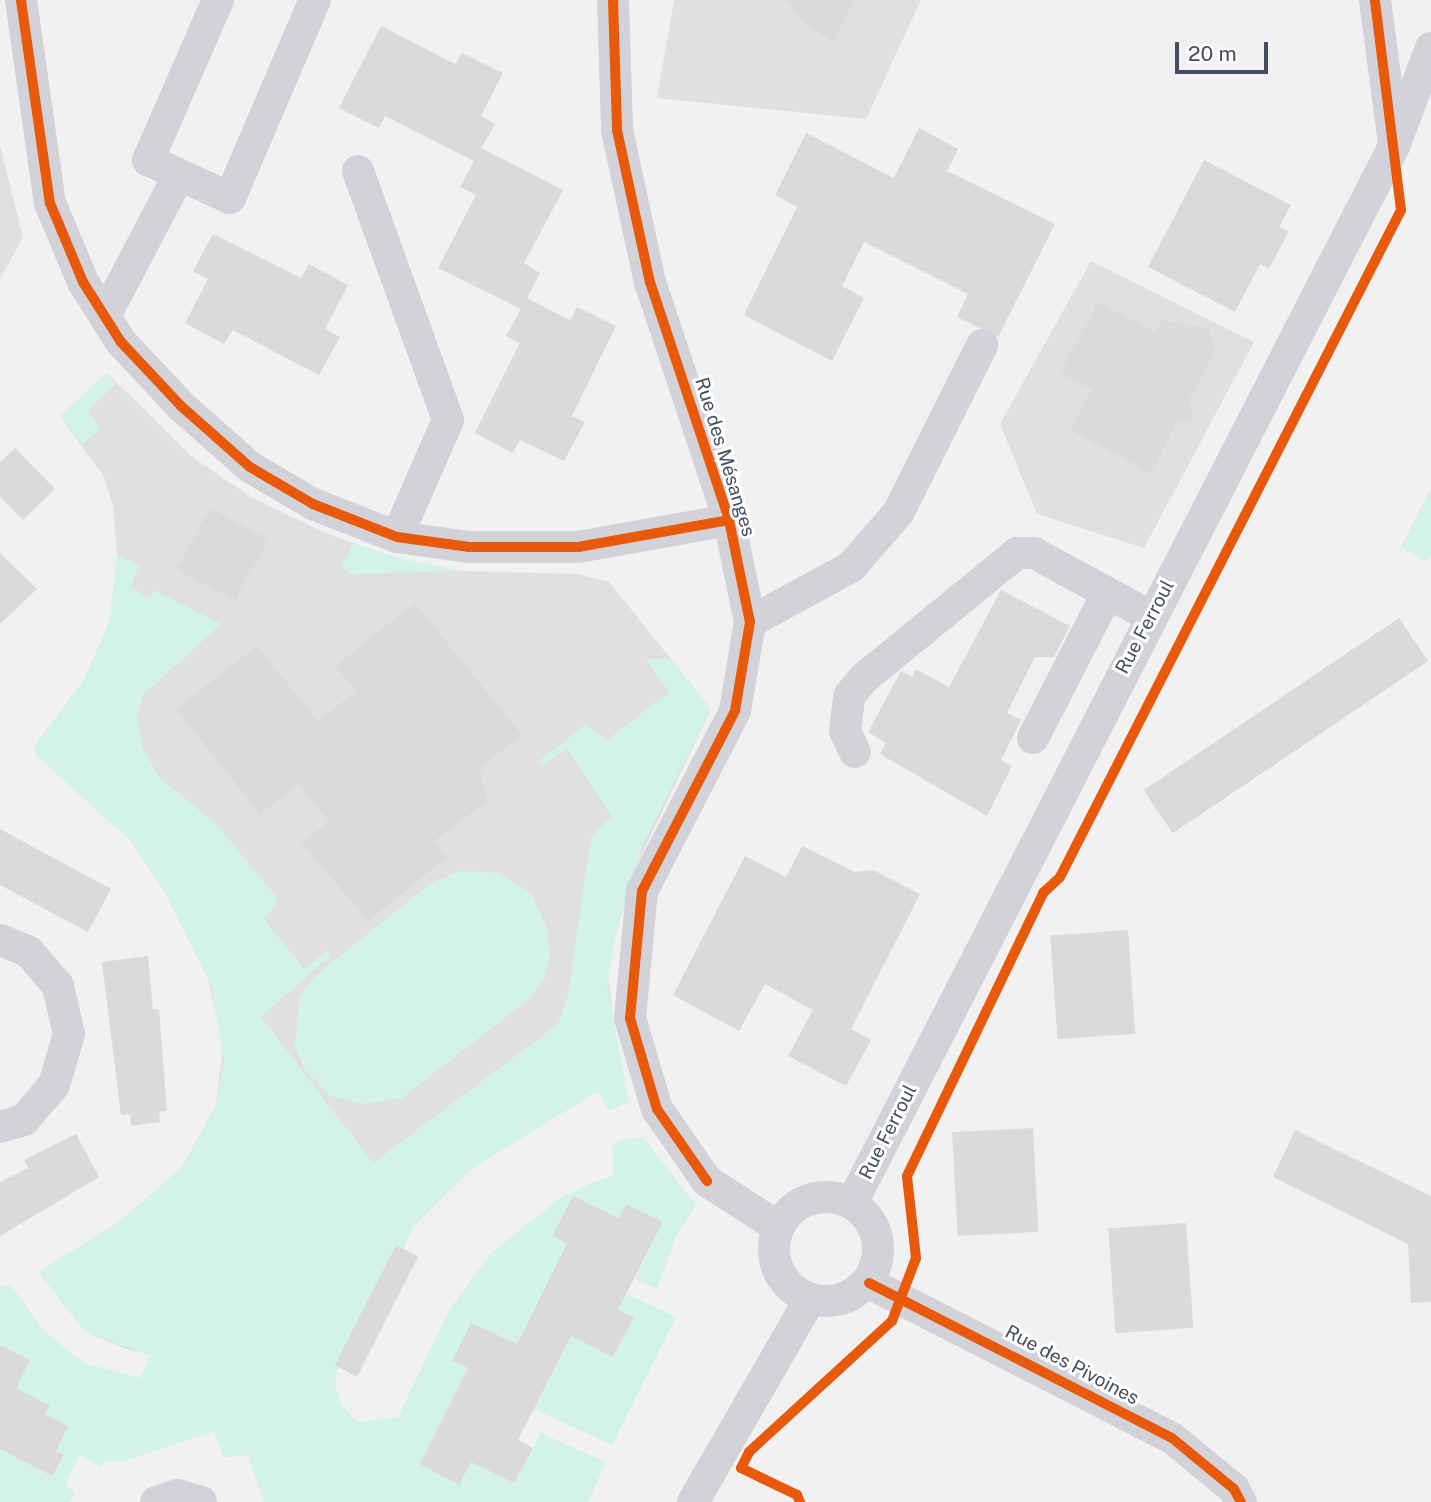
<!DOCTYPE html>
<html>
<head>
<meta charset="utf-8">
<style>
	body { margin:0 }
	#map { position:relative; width:1431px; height:1502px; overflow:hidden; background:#f2f1f1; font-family:"Public Sans",sans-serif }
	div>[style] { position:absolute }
	.education>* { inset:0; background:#e0e0e1 }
	.green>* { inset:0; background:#d4f3e8 }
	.building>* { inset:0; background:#dadadd; transform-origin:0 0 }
	.minor>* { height:32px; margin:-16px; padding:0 16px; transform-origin:16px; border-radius:16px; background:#d2d3d8 }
	.minor>.ring { margin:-16px; padding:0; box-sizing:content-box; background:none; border:32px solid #d2d3d8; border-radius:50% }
	.cycleway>* { height:10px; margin:-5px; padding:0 5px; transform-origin:5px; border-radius:5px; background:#e8590c }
	span { translate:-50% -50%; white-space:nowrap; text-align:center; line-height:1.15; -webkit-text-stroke:6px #fff; paint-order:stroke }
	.street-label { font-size:19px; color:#464d60 }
	.scale { position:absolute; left:1175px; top:42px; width:93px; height:32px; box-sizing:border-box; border:4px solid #464d60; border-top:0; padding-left:9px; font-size:21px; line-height:24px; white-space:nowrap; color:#464d60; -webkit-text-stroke:5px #fff; paint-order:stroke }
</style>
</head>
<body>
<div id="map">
	<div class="education">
		<div style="clip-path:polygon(674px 0,921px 0,866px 119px,657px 98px)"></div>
		<div style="clip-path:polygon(0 145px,23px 237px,0 279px)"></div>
		<div style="clip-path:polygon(1091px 261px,1254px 342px,1144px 548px,1037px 514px,1000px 424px)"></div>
		<div style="clip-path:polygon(107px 373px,191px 456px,251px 497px,325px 533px,397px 558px,462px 571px,578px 574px,609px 582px,711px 709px,625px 890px,608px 973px,619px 1068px,134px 1352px,85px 1332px,39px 1272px,123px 1219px,182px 1167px,216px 1105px,223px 1045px,205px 967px,163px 889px,131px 841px,35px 754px,35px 745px,84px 680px,110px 620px,117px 554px,113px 506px,104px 477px,60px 416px)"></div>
	</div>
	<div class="green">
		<div style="clip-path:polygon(107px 373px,116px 384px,88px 410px,100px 429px,83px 445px,60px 416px)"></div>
		<div style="clip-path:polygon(1431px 487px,1431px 556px,1425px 561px,1401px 547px)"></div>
		<div style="clip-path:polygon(354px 543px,397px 558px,462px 571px,348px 574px,342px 566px)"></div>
		<div style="clip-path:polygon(117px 554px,139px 566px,130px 587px,150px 599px,154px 590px,221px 624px,143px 695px,137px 716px,142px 747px,160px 778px,218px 826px,275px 895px,277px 904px,264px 919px,304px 969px,327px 951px,331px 955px,261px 1017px,373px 1163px,558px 1024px,568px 996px,591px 837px,612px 816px,567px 748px,542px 767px,538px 762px,585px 725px,607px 740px,669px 692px,646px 659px,671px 659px,711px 709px,642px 846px,615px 937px,607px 986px,629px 1102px,608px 1111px,599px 1093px,592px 1095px,473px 1168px,414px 1226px,403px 1249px,396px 1245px,338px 1367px,335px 1384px,342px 1406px,358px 1422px,398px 1417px,449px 1310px,491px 1253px,564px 1195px,614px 1174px,612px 1147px,619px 1140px,643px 1137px,696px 1205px,676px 1236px,657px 1289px,635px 1279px,663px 1222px,626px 1204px,619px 1218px,573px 1196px,552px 1235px,567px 1243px,517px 1344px,471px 1324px,468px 1368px,420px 1464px,459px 1484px,471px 1462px,514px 1483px,541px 1433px,606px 1462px,588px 1502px,264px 1502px,248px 1455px,224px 1458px,214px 1432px,121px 1462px,104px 1461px,102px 1467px,80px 1455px,65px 1485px,76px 1492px,70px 1502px,0 1502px,0 1449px,52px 1476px,63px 1455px,56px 1451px,68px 1426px,45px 1414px,49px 1406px,11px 1396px,30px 1360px,0 1345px,0 1287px,10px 1284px,45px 1332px,84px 1363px,140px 1378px,150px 1356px,85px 1332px,39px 1272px,123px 1219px,182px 1167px,216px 1105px,224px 1061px,211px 985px,163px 889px,131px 841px,35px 754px,35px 745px,84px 680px,110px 620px)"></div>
		<div style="clip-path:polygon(460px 871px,498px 873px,530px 892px,547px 929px,550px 957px,544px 979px,529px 999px,402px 1098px,362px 1104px,330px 1096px,305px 1070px,295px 1046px,300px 996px,316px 975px,431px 883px)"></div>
		<div style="clip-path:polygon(627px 1294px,676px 1317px,612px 1445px,534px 1409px,571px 1336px,614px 1357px,633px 1319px,618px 1311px)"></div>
	</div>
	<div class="building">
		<div style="clip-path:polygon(786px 0,854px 0,833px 41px,806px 26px)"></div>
		<div style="clip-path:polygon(381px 26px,455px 64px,462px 53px,503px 73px,481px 116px,495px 124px,474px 161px,385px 116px,379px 128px,339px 108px)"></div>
		<div style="clip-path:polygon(919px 128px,958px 149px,947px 171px,1055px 224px,998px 337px,957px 317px,968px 294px,864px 242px,842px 286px,864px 298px,832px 361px,744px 315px,797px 207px,775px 195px,806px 133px,894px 178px)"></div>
		<div style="clip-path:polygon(481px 148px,563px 190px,524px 263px,540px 273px,527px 298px,570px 320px,577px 307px,616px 326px,572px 416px,585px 422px,564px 461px,520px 440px,513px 453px,475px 433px,520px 343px,506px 336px,521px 309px,438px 268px,476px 195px,460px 187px)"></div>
		<div style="clip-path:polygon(1204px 160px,1291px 205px,1279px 227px,1289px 231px,1269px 269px,1260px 264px,1235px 312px,1148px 267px)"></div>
		<div style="clip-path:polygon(213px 234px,301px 278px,309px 264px,348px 285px,325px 329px,340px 337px,319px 375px,233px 330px,224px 344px,185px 323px,208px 279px,193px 271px)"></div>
		<div style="clip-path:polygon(1097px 302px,1155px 332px,1162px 320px,1209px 329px,1215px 350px,1188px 402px,1194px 418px,1177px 422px,1151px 473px,1070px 430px,1092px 389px,1060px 373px)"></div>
		<div style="clip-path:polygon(15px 448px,55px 489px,23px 520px,0 497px,0 462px)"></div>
		<div style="left:210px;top:508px;width:66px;height:70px;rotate:28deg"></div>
		<div style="clip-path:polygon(0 553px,37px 589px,0 624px)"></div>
		<div style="clip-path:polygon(1001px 590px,1070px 626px,1054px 657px,1035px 657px,1007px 713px,1021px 720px,1001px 760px,1012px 766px,987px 816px,880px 754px,886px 743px,868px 732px,901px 671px,912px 677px,916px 669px,949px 687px)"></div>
		<div style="clip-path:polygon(415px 603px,522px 735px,480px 767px,486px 802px,434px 841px,447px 857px,368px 921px,301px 842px,329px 822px,299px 784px,260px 814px,176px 709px,257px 646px,318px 721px,356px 691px,335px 666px)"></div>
		<div style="left:1399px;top:618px;width:52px;height:308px;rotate:56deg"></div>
		<div style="clip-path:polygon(0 829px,111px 889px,88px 932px,0 885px)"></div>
		<div style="clip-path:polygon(802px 846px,855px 872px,873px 870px,920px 894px,851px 1029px,871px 1040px,846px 1086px,788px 1056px,813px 1010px,765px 984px,739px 1031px,673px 995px,745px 856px,786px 877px)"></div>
		<div style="left:1128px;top:930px;width:104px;height:78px;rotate:86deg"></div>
		<div style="clip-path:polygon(148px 956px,153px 1009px,159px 1009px,167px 1111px,159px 1112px,160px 1122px,131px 1126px,130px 1114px,121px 1115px,102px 962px)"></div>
		<div style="left:1033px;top:1128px;width:104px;height:81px;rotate:87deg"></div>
		<div style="clip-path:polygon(1295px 1130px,1431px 1196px,1431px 1302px,1411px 1303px,1408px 1244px,1273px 1177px)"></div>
		<div style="clip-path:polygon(76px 1134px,99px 1177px,0 1236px,0 1182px,28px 1168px,24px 1160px)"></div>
		<div style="clip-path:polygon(573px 1196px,619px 1218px,626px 1204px,663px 1222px,618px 1310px,634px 1318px,613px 1357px,571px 1336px,518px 1440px,533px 1448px,514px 1483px,471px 1462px,459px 1485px,420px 1464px,468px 1368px,452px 1361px,471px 1323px,517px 1344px,567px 1243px,552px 1236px)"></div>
		<div style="left:1186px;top:1223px;width:105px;height:78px;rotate:86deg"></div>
		<div style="left:396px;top:1245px;width:25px;height:135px;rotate:27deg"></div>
		<div style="clip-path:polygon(0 1345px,30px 1360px,16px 1388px,50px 1406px,45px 1414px,68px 1426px,56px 1451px,64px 1455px,52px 1476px,0 1449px)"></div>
	</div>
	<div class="minor">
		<div style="left:21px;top:0;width:205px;rotate:81.9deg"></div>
		<div style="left:50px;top:203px;width:86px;rotate:67.3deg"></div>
		<div style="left:83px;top:282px;width:71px;rotate:57.7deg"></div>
		<div style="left:121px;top:342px;width:88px;rotate:46.8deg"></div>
		<div style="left:181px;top:406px;width:92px;rotate:41.5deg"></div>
		<div style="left:250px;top:467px;width:73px;rotate:30.4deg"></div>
		<div style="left:313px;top:504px;width:90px;rotate:21.4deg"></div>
		<div style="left:397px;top:537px;width:73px;rotate:7.9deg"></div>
		<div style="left:469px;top:547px;width:109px"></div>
		<div style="left:578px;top:547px;width:153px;rotate:-10.1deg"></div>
		<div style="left:218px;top:0;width:175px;rotate:113.6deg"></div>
		<div style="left:148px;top:160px;width:90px;rotate:24.9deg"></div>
		<div style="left:230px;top:198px;width:215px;rotate:-66.8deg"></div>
		<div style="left:613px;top:0;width:130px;rotate:88.2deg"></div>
		<div style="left:617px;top:130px;width:156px;rotate:77.8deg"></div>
		<div style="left:650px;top:282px;width:251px;rotate:71.6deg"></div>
		<div style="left:729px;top:520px;width:104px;rotate:78.4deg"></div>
		<div style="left:750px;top:622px;width:90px;rotate:99.6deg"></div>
		<div style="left:735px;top:711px;width:203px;rotate:117.3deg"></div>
		<div style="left:642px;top:891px;width:128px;rotate:95.4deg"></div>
		<div style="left:630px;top:1018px;width:95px;rotate:73.5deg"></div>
		<div style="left:657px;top:1109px;width:88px;rotate:55.2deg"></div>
		<div style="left:707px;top:1181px;width:85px;rotate:32.9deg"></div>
		<div style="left:1375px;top:0;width:145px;rotate:82.5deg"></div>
		<div style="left:358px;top:171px;width:265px;rotate:70.1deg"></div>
		<div style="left:448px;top:420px;width:128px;rotate:113.6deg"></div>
		<div style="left:105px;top:316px;width:159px;rotate:-62.3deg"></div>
		<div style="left:750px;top:622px;width:115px;rotate:-28.6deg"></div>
		<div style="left:851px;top:567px;width:72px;rotate:-49deg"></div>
		<div style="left:898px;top:513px;width:188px;rotate:-63.4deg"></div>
		<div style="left:1033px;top:738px;width:162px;rotate:-62.8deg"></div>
		<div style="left:855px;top:752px;width:23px;rotate:-115deg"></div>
		<div style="left:845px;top:731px;width:35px;rotate:-83deg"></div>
		<div style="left:849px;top:696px;width:23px;rotate:-50deg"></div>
		<div style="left:864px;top:678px;width:198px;rotate:-39.2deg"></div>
		<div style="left:1017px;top:553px;width:17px"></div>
		<div style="left:1034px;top:553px;width:132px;rotate:28.5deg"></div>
		<div style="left:0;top:940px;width:31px;rotate:22deg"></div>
		<div style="left:29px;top:952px;width:45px;rotate:49.5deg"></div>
		<div style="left:58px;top:986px;width:49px;rotate:77.1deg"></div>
		<div style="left:69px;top:1034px;width:53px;rotate:106.4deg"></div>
		<div style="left:54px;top:1085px;width:46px;rotate:130.6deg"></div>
		<div style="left:24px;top:1120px;width:25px;rotate:164deg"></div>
		<div class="ring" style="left:774px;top:1197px;width:72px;height:72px"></div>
		<div style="left:852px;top:1203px;width:1188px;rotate:-62.85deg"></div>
		<div style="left:1394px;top:146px;width:105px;rotate:-69.3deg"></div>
		<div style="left:869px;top:1283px;width:340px;rotate:27.1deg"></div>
		<div style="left:1172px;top:1438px;width:80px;rotate:39.4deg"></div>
		<div style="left:1234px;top:1489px;width:15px;rotate:62deg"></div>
		<div style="left:156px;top:1502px;width:22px;rotate:-18deg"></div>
		<div style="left:177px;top:1495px;width:25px;rotate:16deg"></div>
		<div style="left:693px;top:1502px;width:234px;rotate:-60deg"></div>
	</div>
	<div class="cycleway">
		<div style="left:21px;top:0;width:205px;rotate:81.9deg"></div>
		<div style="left:50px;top:203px;width:86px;rotate:67.3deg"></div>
		<div style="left:83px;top:282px;width:71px;rotate:57.7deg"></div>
		<div style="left:121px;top:342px;width:88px;rotate:46.8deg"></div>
		<div style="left:181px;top:406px;width:92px;rotate:41.5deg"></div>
		<div style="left:250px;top:467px;width:73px;rotate:30.4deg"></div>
		<div style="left:313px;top:504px;width:90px;rotate:21.4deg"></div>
		<div style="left:397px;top:537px;width:73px;rotate:7.9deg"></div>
		<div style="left:469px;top:547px;width:109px"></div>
		<div style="left:578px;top:547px;width:153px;rotate:-10.1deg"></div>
		<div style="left:613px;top:0;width:130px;rotate:88.2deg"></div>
		<div style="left:617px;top:130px;width:156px;rotate:77.8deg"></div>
		<div style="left:650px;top:282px;width:251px;rotate:71.6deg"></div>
		<div style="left:729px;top:520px;width:104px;rotate:78.4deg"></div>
		<div style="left:750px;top:622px;width:90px;rotate:99.6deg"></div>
		<div style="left:735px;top:711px;width:203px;rotate:117.3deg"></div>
		<div style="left:642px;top:891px;width:128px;rotate:95.4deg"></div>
		<div style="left:630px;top:1018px;width:95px;rotate:73.5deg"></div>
		<div style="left:657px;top:1109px;width:88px;rotate:55.2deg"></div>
		<div style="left:869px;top:1283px;width:340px;rotate:27.1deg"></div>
		<div style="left:1172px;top:1438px;width:80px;rotate:39.4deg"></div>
		<div style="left:1234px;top:1489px;width:15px;rotate:62deg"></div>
		<div style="left:800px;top:1502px;width:8px;rotate:-113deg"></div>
		<div style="left:797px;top:1495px;width:62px;rotate:-154.3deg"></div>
		<div style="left:741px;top:1468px;width:18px;rotate:-63deg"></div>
		<div style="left:749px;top:1452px;width:194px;rotate:-42.5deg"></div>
		<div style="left:892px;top:1321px;width:67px;rotate:-69.1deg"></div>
		<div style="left:916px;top:1258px;width:82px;rotate:-96.3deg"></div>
		<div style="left:907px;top:1176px;width:314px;rotate:-64.3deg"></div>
		<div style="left:1043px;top:893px;width:23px;rotate:-43deg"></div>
		<div style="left:1060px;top:877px;width:749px;rotate:-62.92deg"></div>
		<div style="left:1401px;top:210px;width:212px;rotate:-97.1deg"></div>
	</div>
	<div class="street-label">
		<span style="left:725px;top:457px;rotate:73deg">Rue des Mésanges</span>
		<span style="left:1145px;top:627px;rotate:-62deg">Rue Ferroul</span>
		<span style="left:888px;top:1132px;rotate:-63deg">Rue Ferroul</span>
		<span style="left:1072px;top:1365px;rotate:28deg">Rue des Pivoines</span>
	</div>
	<div class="scale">20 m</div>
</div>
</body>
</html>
